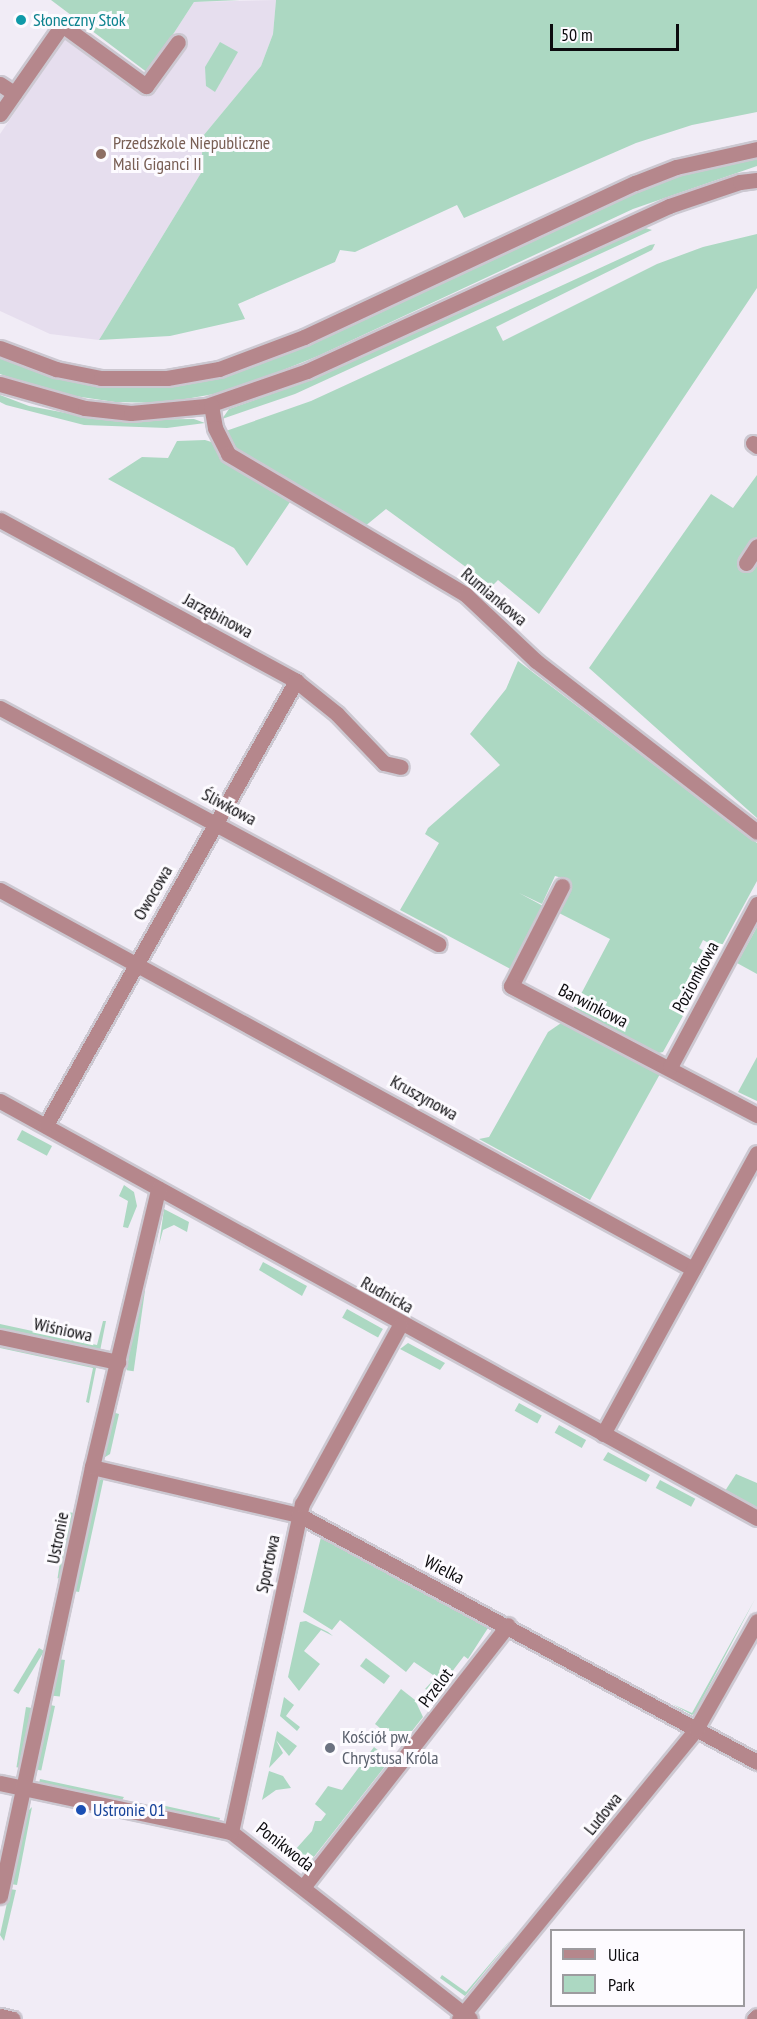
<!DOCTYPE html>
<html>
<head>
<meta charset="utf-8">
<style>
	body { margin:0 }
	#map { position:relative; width:757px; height:2019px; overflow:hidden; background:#f1ecf6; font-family:"PT Sans Narrow",sans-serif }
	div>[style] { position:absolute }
	.built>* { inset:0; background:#e6deee }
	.green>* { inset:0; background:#acd8c2; transform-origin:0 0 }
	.roads { filter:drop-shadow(2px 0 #ccc8d1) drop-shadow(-2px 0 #ccc8d1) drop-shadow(0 2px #ccc8d1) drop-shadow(0 -2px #ccc8d1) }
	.minor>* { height:15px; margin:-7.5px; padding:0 7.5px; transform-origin:7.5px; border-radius:7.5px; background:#b5878c }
	.dots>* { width:16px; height:16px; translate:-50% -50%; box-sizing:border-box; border:3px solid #fdfbff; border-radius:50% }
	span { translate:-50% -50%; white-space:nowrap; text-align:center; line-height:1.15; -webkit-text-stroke:6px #fdfbff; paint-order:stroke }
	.culture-label { font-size:18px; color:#0d838f }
	.left { translate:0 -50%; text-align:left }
	.education-label { font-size:18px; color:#785e54 }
	.street-label { font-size:18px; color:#0c0b0e }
	.worship-label { font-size:18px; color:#5b616d }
	.transit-label { font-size:18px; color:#164399 }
	.legend { position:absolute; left:550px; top:1929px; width:195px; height:78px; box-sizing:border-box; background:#fdfbff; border:2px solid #9d9b9f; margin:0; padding:8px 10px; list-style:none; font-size:18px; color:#0c0b0e }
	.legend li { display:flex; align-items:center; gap:12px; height:30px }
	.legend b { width:30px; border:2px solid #9d9b9f }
	.scale { position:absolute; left:550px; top:24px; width:129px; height:27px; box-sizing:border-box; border:3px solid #0c0b0e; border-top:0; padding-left:8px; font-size:18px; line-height:21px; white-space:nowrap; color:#0c0b0e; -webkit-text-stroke:4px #fdfbff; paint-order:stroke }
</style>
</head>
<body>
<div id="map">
	<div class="built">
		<div style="clip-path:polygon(276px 0,273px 34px,261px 66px,203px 136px,201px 173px,99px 340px,50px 334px,0 311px,0 134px,67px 35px,135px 85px,148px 73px,194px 2px)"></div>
	</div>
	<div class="green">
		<div style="clip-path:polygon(51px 0,240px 0,194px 2px,148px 73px)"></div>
		<div style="clip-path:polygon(276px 0,757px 0,757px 112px,692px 125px,636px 143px,464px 218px,457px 205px,355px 252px,340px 250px,335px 262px,238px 304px,245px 319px,170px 336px,99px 340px,201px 173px,203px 136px,261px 66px,273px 34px)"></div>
		<div style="clip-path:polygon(220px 42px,238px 52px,215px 92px,206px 86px,205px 67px)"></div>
		<div style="clip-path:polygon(757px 159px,757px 166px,633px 209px,318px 356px,231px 391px,163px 403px,115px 402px,54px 393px,0 374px,0 358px,52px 378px,114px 387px,171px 386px,226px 376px,305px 346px,647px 188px,697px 170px)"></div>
		<div style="clip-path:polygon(642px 227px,652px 230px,295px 394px,222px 419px,229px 409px,316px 378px)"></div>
		<div style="clip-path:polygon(757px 234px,757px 288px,539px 614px,498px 580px,492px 586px,386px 509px,353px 536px,290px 502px,247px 566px,234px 548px,108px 479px,142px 457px,168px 458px,177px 441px,205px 440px,231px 448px,223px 432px,311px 401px,650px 245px,655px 244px,652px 250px,496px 327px,503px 341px,657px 264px,703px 247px)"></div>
		<div style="clip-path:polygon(0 395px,29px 406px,103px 420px,194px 419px,205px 423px,167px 428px,84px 425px,6px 405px,0 402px)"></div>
		<div style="clip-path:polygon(757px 475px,757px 818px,589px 668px,711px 494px,733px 508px)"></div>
		<div style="clip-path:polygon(518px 661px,757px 843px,757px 881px,720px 949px,703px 940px,699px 948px,715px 958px,663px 1052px,650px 1055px,571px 1013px,610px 939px,559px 913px,572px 884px,562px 878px,555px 876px,542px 904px,519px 893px,545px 907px,514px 971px,400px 910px,439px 843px,425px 834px,428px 828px,500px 765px,470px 734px,506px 689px)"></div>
		<div style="clip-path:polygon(757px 927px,757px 974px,737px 963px)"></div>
		<div style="clip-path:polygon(564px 1021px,660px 1074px,590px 1200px,479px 1139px,489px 1137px,548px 1032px)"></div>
		<div style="clip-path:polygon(757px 1057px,757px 1101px,738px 1092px)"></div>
		<div style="left:22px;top:1130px;width:34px;height:11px;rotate:28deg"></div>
		<div style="clip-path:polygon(124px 1185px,134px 1192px,137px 1206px,128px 1228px,123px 1227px,128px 1201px,119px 1196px)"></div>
		<div style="clip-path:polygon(164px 1209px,189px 1222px,187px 1232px,174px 1225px,163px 1230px,159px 1245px)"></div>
		<div style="clip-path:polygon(263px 1262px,307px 1286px,302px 1296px,259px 1270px)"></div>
		<div style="left:138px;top:1290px;width:7px;height:81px;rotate:8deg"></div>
		<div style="left:347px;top:1309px;width:41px;height:10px;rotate:29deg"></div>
		<div style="clip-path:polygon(103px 1321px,106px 1321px,100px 1351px,0 1331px,0 1324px,97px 1345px)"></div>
		<div style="clip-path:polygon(0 1342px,97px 1363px,89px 1403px,86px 1402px,93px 1368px,0 1348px)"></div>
		<div style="clip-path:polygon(408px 1343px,445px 1363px,440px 1370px,400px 1349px)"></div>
		<div style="left:519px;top:1403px;width:26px;height:9px;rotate:29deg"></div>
		<div style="clip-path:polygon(112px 1412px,119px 1414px,110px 1454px,102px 1459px)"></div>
		<div style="left:559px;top:1425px;width:31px;height:9px;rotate:29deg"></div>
		<div style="clip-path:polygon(608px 1452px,650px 1475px,646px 1482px,603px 1460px)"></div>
		<div style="clip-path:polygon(736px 1474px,757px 1483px,757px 1509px,725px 1491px)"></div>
		<div style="clip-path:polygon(104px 1477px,91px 1537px,79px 1592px,73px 1591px,97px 1482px)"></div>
		<div style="left:660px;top:1480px;width:40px;height:9px;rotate:28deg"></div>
		<div style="left:68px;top:1512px;width:6px;height:67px;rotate:9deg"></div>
		<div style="clip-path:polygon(321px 1537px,488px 1628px,468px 1659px,464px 1656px,445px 1681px,448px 1685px,440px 1695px,425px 1689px,436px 1677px,414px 1662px,406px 1672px,340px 1620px,332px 1630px,303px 1612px)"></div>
		<div style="clip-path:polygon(755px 1599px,695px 1713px,692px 1715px,672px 1704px,692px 1713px)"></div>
		<div style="clip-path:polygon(306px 1621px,328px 1632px,333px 1636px,321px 1630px,304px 1651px,320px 1664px,299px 1691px,288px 1677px,300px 1622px)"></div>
		<div style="left:39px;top:1648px;width:6px;height:50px;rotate:31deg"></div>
		<div style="left:366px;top:1658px;width:30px;height:10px;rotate:37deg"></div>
		<div style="left:58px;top:1659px;width:7px;height:37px;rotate:8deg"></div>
		<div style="clip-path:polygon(401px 1689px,415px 1700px,423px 1717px,401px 1745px,375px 1724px)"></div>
		<div style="clip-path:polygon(284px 1697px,294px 1705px,286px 1716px,300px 1727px,297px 1731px,280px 1716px)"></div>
		<div style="left:55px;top:1706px;width:66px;height:6px;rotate:102deg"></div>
		<div style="left:26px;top:1707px;width:6px;height:61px;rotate:9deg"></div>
		<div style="clip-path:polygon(277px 1731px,297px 1746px,289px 1756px,276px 1740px,283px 1753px,269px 1768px)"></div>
		<div style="clip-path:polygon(374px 1747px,390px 1760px,306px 1867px,294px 1859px,295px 1850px,312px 1831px,315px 1821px,321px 1821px,326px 1814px,315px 1804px,328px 1786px,342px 1790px)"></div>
		<div style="clip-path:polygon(269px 1771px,283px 1776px,291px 1788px,276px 1790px,262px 1800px)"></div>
		<div style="clip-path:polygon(40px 1779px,124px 1797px,122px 1800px,55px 1786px,39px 1783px)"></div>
		<div style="clip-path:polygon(152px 1803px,220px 1818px,219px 1821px,153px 1807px)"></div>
		<div style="clip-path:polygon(32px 1807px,17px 1885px,11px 1884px,26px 1813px)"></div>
		<div style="clip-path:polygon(10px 1889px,16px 1890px,4px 1941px,0 1935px)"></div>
		<div style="clip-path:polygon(512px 1938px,465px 1996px,440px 1978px,442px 1975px,466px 1992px)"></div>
	</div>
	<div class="roads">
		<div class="minor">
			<div style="left:0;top:84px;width:17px;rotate:33deg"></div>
			<div style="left:0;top:114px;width:108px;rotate:-55.1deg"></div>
			<div style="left:62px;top:25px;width:104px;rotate:36deg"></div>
			<div style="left:146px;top:86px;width:54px;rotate:-54deg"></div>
			<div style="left:0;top:348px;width:60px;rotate:20.6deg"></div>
			<div style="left:56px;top:369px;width:46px;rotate:11.3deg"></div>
			<div style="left:101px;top:378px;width:66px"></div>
			<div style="left:167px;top:378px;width:53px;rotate:-9.8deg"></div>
			<div style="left:219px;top:369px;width:91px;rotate:-20.6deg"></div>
			<div style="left:304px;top:337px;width:365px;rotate:-25deg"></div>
			<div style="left:635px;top:183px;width:44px;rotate:-21.3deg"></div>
			<div style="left:676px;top:167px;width:83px;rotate:-12.5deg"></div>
			<div style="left:0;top:384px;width:88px;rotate:15.8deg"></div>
			<div style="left:85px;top:408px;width:46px;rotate:6.2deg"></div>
			<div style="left:131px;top:413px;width:75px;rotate:-5.3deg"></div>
			<div style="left:206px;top:406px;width:107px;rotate:-19.1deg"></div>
			<div style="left:307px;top:371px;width:398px;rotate:-24.5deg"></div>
			<div style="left:669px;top:206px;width:75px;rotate:-18.7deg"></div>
			<div style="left:740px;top:182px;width:17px;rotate:-7deg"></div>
			<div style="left:211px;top:405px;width:23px;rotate:80deg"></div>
			<div style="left:215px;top:428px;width:29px;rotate:63deg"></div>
			<div style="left:228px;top:454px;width:277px;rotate:30.6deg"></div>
			<div style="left:466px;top:595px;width:96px;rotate:43.3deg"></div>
			<div style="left:536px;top:661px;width:279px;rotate:37.7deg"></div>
			<div style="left:753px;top:443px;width:5px;rotate:37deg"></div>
			<div style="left:0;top:520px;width:337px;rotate:28.5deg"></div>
			<div style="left:296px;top:681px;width:53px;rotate:38.8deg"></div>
			<div style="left:337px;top:714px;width:68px;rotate:46.2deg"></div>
			<div style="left:384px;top:763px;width:17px;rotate:13deg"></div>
			<div style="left:746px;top:563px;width:20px;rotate:-57deg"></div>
			<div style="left:0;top:708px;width:498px;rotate:28.3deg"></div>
			<div style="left:562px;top:886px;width:112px;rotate:117deg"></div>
			<div style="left:511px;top:986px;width:278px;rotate:27.7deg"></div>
			<div style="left:0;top:890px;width:790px;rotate:28.67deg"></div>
			<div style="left:670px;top:1067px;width:185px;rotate:-61.9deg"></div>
			<div style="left:0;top:1101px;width:864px;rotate:28.85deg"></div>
			<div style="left:46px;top:1125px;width:510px;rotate:-60.62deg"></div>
			<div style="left:0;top:1337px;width:121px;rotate:12deg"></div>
			<div style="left:603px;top:1434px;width:320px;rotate:-61.3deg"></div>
			<div style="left:92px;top:1467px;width:212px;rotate:13.1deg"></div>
			<div style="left:299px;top:1515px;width:520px;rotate:28.34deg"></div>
			<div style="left:0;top:1783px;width:236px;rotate:12deg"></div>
			<div style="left:231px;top:1832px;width:303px;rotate:38deg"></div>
			<div style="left:231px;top:1832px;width:336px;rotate:-77.8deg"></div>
			<div style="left:302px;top:1504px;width:204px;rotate:-61.3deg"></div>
			<div style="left:304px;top:1886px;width:331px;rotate:-52deg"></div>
			<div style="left:0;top:1896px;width:439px;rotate:-77.9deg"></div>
			<div style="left:92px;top:1467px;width:286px;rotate:-76.6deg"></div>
			<div style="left:0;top:2016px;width:13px;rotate:13deg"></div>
			<div style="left:459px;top:2019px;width:375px;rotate:-50.7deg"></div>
			<div style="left:696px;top:1729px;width:124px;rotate:-60.5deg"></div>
			<div style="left:754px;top:2019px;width:4px;rotate:-45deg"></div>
		</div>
	</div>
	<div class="dots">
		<div style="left:21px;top:20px;background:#0f9aa8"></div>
		<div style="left:101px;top:154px;background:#8d6e63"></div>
		<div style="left:330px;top:1748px;background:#6b7280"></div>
		<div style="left:81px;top:1810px;background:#1a4fb4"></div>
	</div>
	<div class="culture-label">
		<span class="left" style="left:33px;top:20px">Słoneczny Stok</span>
	</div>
	<div class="education-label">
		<span class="left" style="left:113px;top:154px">Przedszkole Niepubliczne<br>Mali Giganci II</span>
	</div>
	<div class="street-label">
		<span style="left:494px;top:597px;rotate:40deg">Rumiankowa</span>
		<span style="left:218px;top:616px;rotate:28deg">Jarzębinowa</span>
		<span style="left:229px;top:807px;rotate:28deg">Śliwkowa</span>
		<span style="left:153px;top:893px;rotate:-60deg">Owocowa</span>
		<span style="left:696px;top:977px;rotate:-62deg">Poziomkowa</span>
		<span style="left:593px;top:1006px;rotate:27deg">Barwinkowa</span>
		<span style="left:424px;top:1098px;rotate:29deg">Kruszynowa</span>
		<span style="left:387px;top:1295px;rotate:29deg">Rudnicka</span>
		<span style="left:63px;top:1330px;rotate:12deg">Wiśniowa</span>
		<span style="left:58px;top:1538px;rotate:-79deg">Ustronie</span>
		<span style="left:268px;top:1564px;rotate:-78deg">Sportowa</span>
		<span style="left:444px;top:1570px;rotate:27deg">Wielka</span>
		<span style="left:436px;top:1688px;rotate:-53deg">Przelot</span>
		<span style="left:603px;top:1814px;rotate:-51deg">Ludowa</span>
		<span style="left:285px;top:1847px;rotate:38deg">Ponikwoda</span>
	</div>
	<div class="worship-label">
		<span class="left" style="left:342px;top:1748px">Kościół pw.<br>Chrystusa Króla</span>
	</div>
	<div class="transit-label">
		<span class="left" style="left:93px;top:1810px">Ustronie 01</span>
	</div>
	<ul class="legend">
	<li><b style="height:8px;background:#b5878c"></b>Ulica</li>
	<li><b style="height:16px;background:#acd8c2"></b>Park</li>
	</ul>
	<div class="scale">50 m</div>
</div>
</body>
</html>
